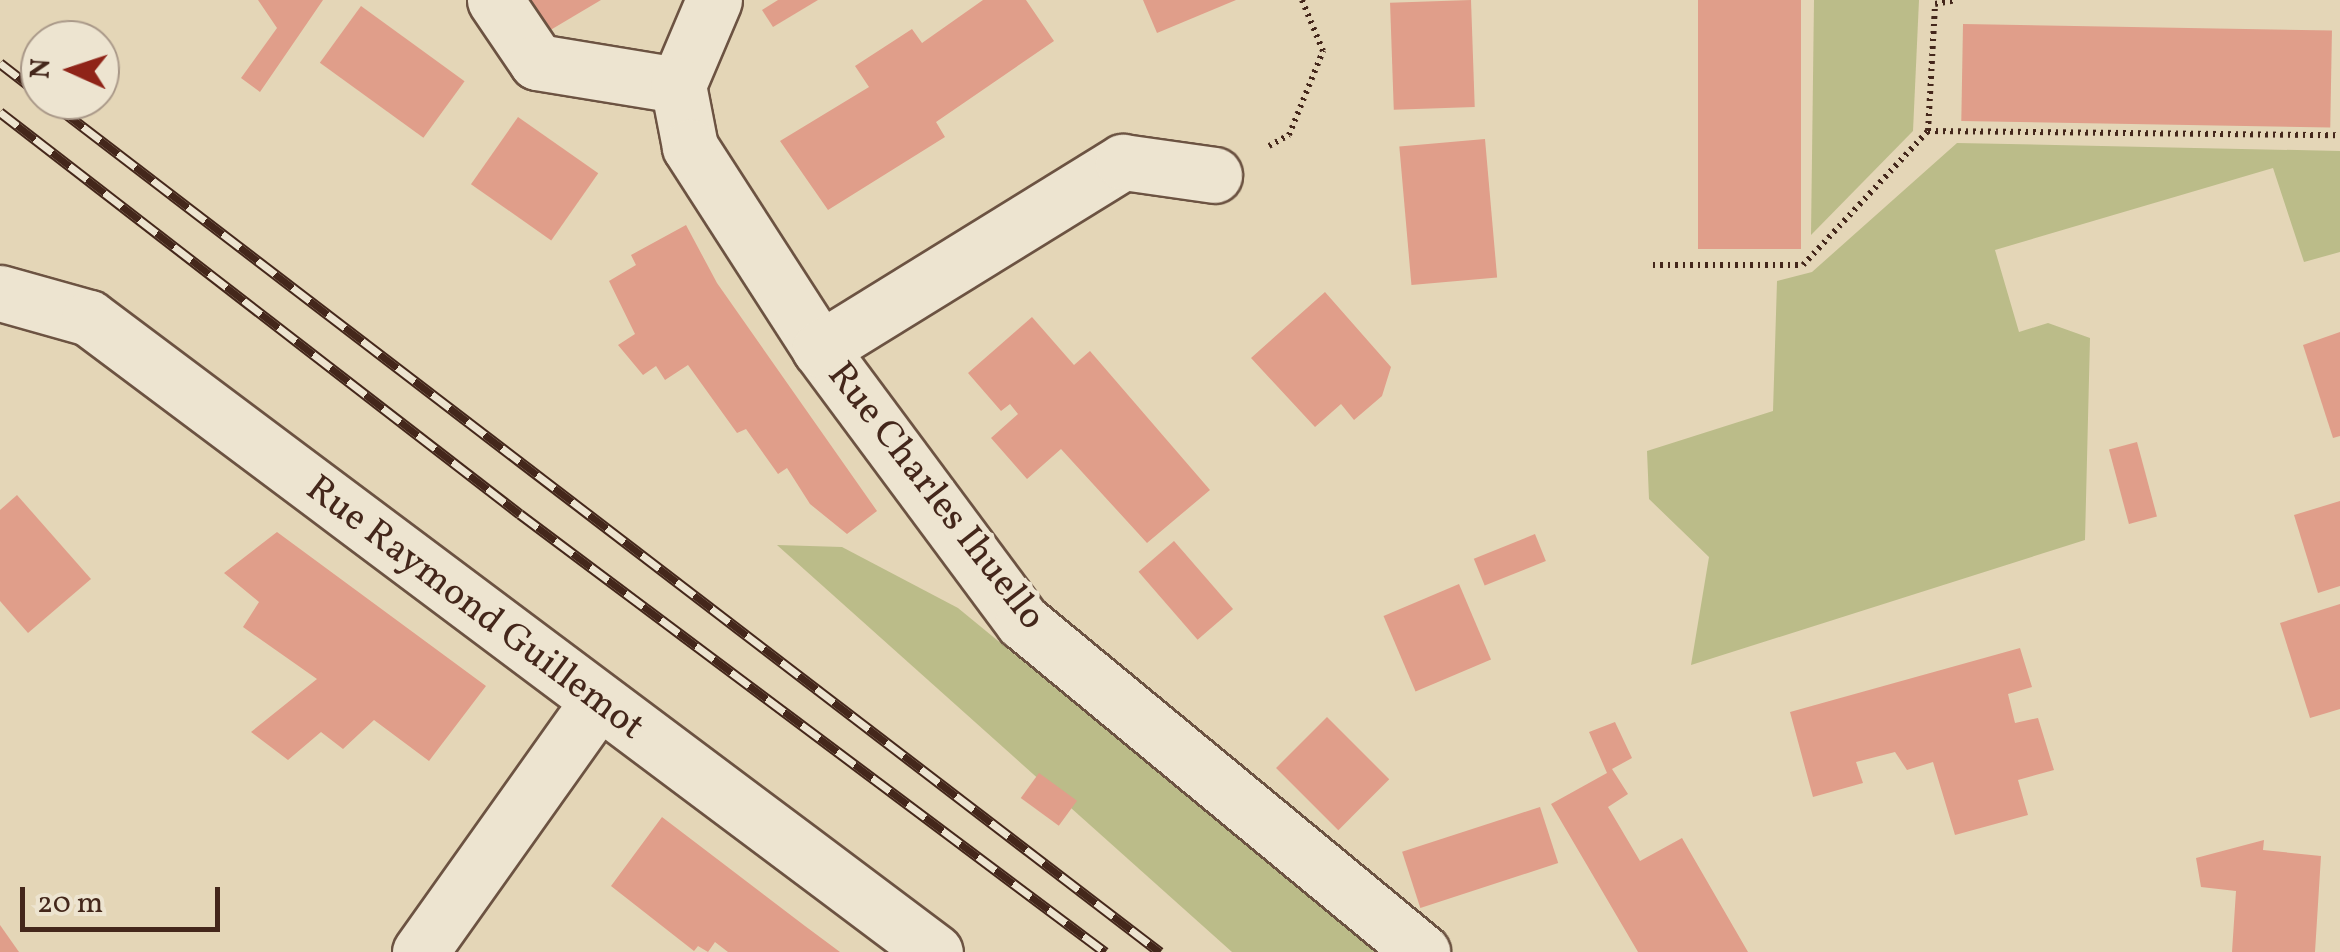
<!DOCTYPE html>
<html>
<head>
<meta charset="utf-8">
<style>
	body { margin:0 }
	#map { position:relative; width:2340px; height:952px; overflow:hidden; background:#e4d6b7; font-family:Vollkorn,serif }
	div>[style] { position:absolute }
	.green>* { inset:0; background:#bbbc89 }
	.building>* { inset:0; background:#e09e8a; transform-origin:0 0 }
	.path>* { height:6px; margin-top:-3px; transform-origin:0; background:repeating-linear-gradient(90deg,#44271b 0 2.5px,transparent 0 7.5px) }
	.roads { filter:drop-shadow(2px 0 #6c5342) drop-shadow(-2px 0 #6c5342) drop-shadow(0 2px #6c5342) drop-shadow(0 -2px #6c5342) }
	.minor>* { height:55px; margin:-27.5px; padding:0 27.5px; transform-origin:27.5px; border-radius:27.5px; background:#ede4d0 }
	.rail>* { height:11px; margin-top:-5.5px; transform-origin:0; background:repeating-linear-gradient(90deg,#ede4d0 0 22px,#44271b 0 44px); box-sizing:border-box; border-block:2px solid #44271b }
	span { translate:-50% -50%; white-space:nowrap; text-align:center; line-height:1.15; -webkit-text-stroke:10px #ede4d0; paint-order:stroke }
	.street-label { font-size:38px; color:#44271b }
	.north { position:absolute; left:20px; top:20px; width:100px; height:100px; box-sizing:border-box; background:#ede4d0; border:2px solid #a99888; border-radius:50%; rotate:273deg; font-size:28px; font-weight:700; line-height:40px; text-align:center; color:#44271b }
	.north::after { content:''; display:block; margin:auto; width:35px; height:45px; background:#8f2418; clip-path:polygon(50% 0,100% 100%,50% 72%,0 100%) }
	.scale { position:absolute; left:20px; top:887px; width:200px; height:45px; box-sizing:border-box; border:5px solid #44271b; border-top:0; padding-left:12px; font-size:30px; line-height:35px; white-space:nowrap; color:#44271b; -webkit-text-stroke:8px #ede4d0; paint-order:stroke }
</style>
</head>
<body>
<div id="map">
	<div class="green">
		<div style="clip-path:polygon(1814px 0,1919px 0,1913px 131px,1811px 235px)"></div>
		<div style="clip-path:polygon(1957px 143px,2340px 151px,2340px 252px,2304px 262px,2273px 168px,1995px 250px,2019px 332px,2048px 323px,2090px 338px,2085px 540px,1691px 665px,1709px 557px,1649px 499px,1647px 451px,1773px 411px,1777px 281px,1812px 272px)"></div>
		<div style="clip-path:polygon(777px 545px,842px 547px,958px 608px,1377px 952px,1232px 952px)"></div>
	</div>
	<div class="building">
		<div style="clip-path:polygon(258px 0,323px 0,260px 92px,241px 78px,277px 28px)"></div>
		<div style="clip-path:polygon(521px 0,601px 0,542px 35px)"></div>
		<div style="clip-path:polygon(778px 0,818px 0,773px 27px,762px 10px)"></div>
		<div style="clip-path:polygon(983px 0,1026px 0,1054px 41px,936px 122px,945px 137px,828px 210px,780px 141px,869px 87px,855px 66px,912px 29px,922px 43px)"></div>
		<div style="clip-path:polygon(1143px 0,1236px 0,1157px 33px)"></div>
		<div style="left:1471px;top:0;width:107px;height:81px;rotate:88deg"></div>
		<div style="left:1698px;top:0;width:103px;height:249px"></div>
		<div style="left:361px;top:6px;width:128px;height:70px;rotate:36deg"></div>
		<div style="left:1963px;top:24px;width:369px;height:97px;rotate:1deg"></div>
		<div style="left:518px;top:117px;width:98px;height:82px;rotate:35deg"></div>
		<div style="left:1485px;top:139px;width:139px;height:86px;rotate:85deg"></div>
		<div style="clip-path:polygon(686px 225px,717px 283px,877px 511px,847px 534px,810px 504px,787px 468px,778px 474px,746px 429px,737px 433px,688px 365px,665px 380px,656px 366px,643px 375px,618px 345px,635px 334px,609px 281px,636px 265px,631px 255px)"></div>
		<div style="clip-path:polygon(1325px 292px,1391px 367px,1382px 396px,1354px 420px,1341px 404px,1315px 427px,1251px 358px)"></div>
		<div style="clip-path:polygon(1032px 317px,1074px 365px,1090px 351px,1210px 490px,1147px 543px,1061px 449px,1027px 479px,991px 438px,1018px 414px,1010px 404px,1001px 411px,968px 373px)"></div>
		<div style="clip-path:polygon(2340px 332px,2340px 436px,2333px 438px,2303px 345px)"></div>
		<div style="left:2137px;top:442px;width:77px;height:29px;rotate:75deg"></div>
		<div style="clip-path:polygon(17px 495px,91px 579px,28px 633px,0 601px,0 510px)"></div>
		<div style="clip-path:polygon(2340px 501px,2340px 586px,2318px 593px,2294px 515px)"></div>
		<div style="clip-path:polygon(277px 532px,486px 686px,429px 761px,374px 720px,343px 749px,321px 732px,288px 760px,251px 732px,317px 679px,243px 627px,259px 602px,224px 573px)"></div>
		<div style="left:1535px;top:534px;width:29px;height:66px;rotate:68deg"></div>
		<div style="left:1174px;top:541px;width:90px;height:47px;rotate:49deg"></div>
		<div style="left:1459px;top:584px;width:82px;height:82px;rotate:67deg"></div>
		<div style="clip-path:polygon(2340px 604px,2340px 709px,2310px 718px,2280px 623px)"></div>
		<div style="clip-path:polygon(2020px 648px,2032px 687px,2008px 694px,2015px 723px,2038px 718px,2054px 770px,2018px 780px,2028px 815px,1955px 835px,1933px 762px,1907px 770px,1895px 752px,1856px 762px,1863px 783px,1813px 797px,1790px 712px)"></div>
		<div style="left:1327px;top:717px;width:88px;height:72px;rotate:45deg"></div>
		<div style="clip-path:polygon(1615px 722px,1632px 758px,1612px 769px,1628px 794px,1608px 807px,1640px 861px,1682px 838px,1748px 952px,1638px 952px,1551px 804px,1607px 773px,1589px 732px)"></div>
		<div style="left:1039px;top:773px;width:47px;height:31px;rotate:36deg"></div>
		<div style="left:1540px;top:807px;width:59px;height:145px;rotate:72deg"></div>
		<div style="clip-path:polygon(662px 817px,805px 926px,840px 952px,728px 952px,715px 942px,708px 952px,698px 946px,694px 951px,611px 886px)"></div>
		<div style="clip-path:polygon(2264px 840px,2263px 850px,2321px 856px,2315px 952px,2232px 952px,2236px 891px,2201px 887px,2196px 858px)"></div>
		<div style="clip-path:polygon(0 925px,19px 952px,0 952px)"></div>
	</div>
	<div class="path">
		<div style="left:1928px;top:131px;width:127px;rotate:-86.8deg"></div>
		<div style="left:1935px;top:4px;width:20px;rotate:-11deg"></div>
		<div style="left:1269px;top:146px;width:23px;rotate:-29deg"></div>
		<div style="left:1289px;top:135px;width:91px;rotate:-68deg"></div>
		<div style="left:1323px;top:51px;width:55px;rotate:-112.4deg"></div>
		<div style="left:1653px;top:265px;width:150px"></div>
		<div style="left:1803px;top:265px;width:183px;rotate:-47deg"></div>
		<div style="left:1928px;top:131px;width:412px;rotate:0.6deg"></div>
	</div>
	<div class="roads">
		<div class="minor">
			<div style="left:495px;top:0;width:75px;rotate:55.9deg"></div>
			<div style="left:537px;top:62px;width:143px;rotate:9.3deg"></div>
			<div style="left:678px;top:85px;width:92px;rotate:-67deg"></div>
			<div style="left:678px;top:85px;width:63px;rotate:79deg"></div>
			<div style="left:690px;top:147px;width:240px;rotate:57.2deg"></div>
			<div style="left:820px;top:349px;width:340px;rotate:53.4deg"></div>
			<div style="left:1023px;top:622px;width:518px;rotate:39.59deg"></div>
			<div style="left:0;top:293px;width:92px;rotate:15.7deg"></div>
			<div style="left:89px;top:318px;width:1057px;rotate:36.85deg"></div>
			<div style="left:820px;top:349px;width:356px;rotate:-31.7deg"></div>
			<div style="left:1123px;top:162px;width:92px;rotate:8.1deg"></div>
			<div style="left:420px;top:952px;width:305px;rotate:-54.6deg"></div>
		</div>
	</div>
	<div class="rail">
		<div style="left:0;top:63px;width:51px;rotate:37.8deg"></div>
		<div style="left:48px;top:100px;width:1401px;rotate:37.46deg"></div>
		<div style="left:0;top:112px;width:657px;rotate:37.71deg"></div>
		<div style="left:520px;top:514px;width:731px;rotate:36.82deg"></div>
	</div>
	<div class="street-label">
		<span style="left:935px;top:497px;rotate:52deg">Rue Charles Ihuello</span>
		<span style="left:474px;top:609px;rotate:37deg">Rue Raymond Guillemot</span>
	</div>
	<div class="north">N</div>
	<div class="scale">20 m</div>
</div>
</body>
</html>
